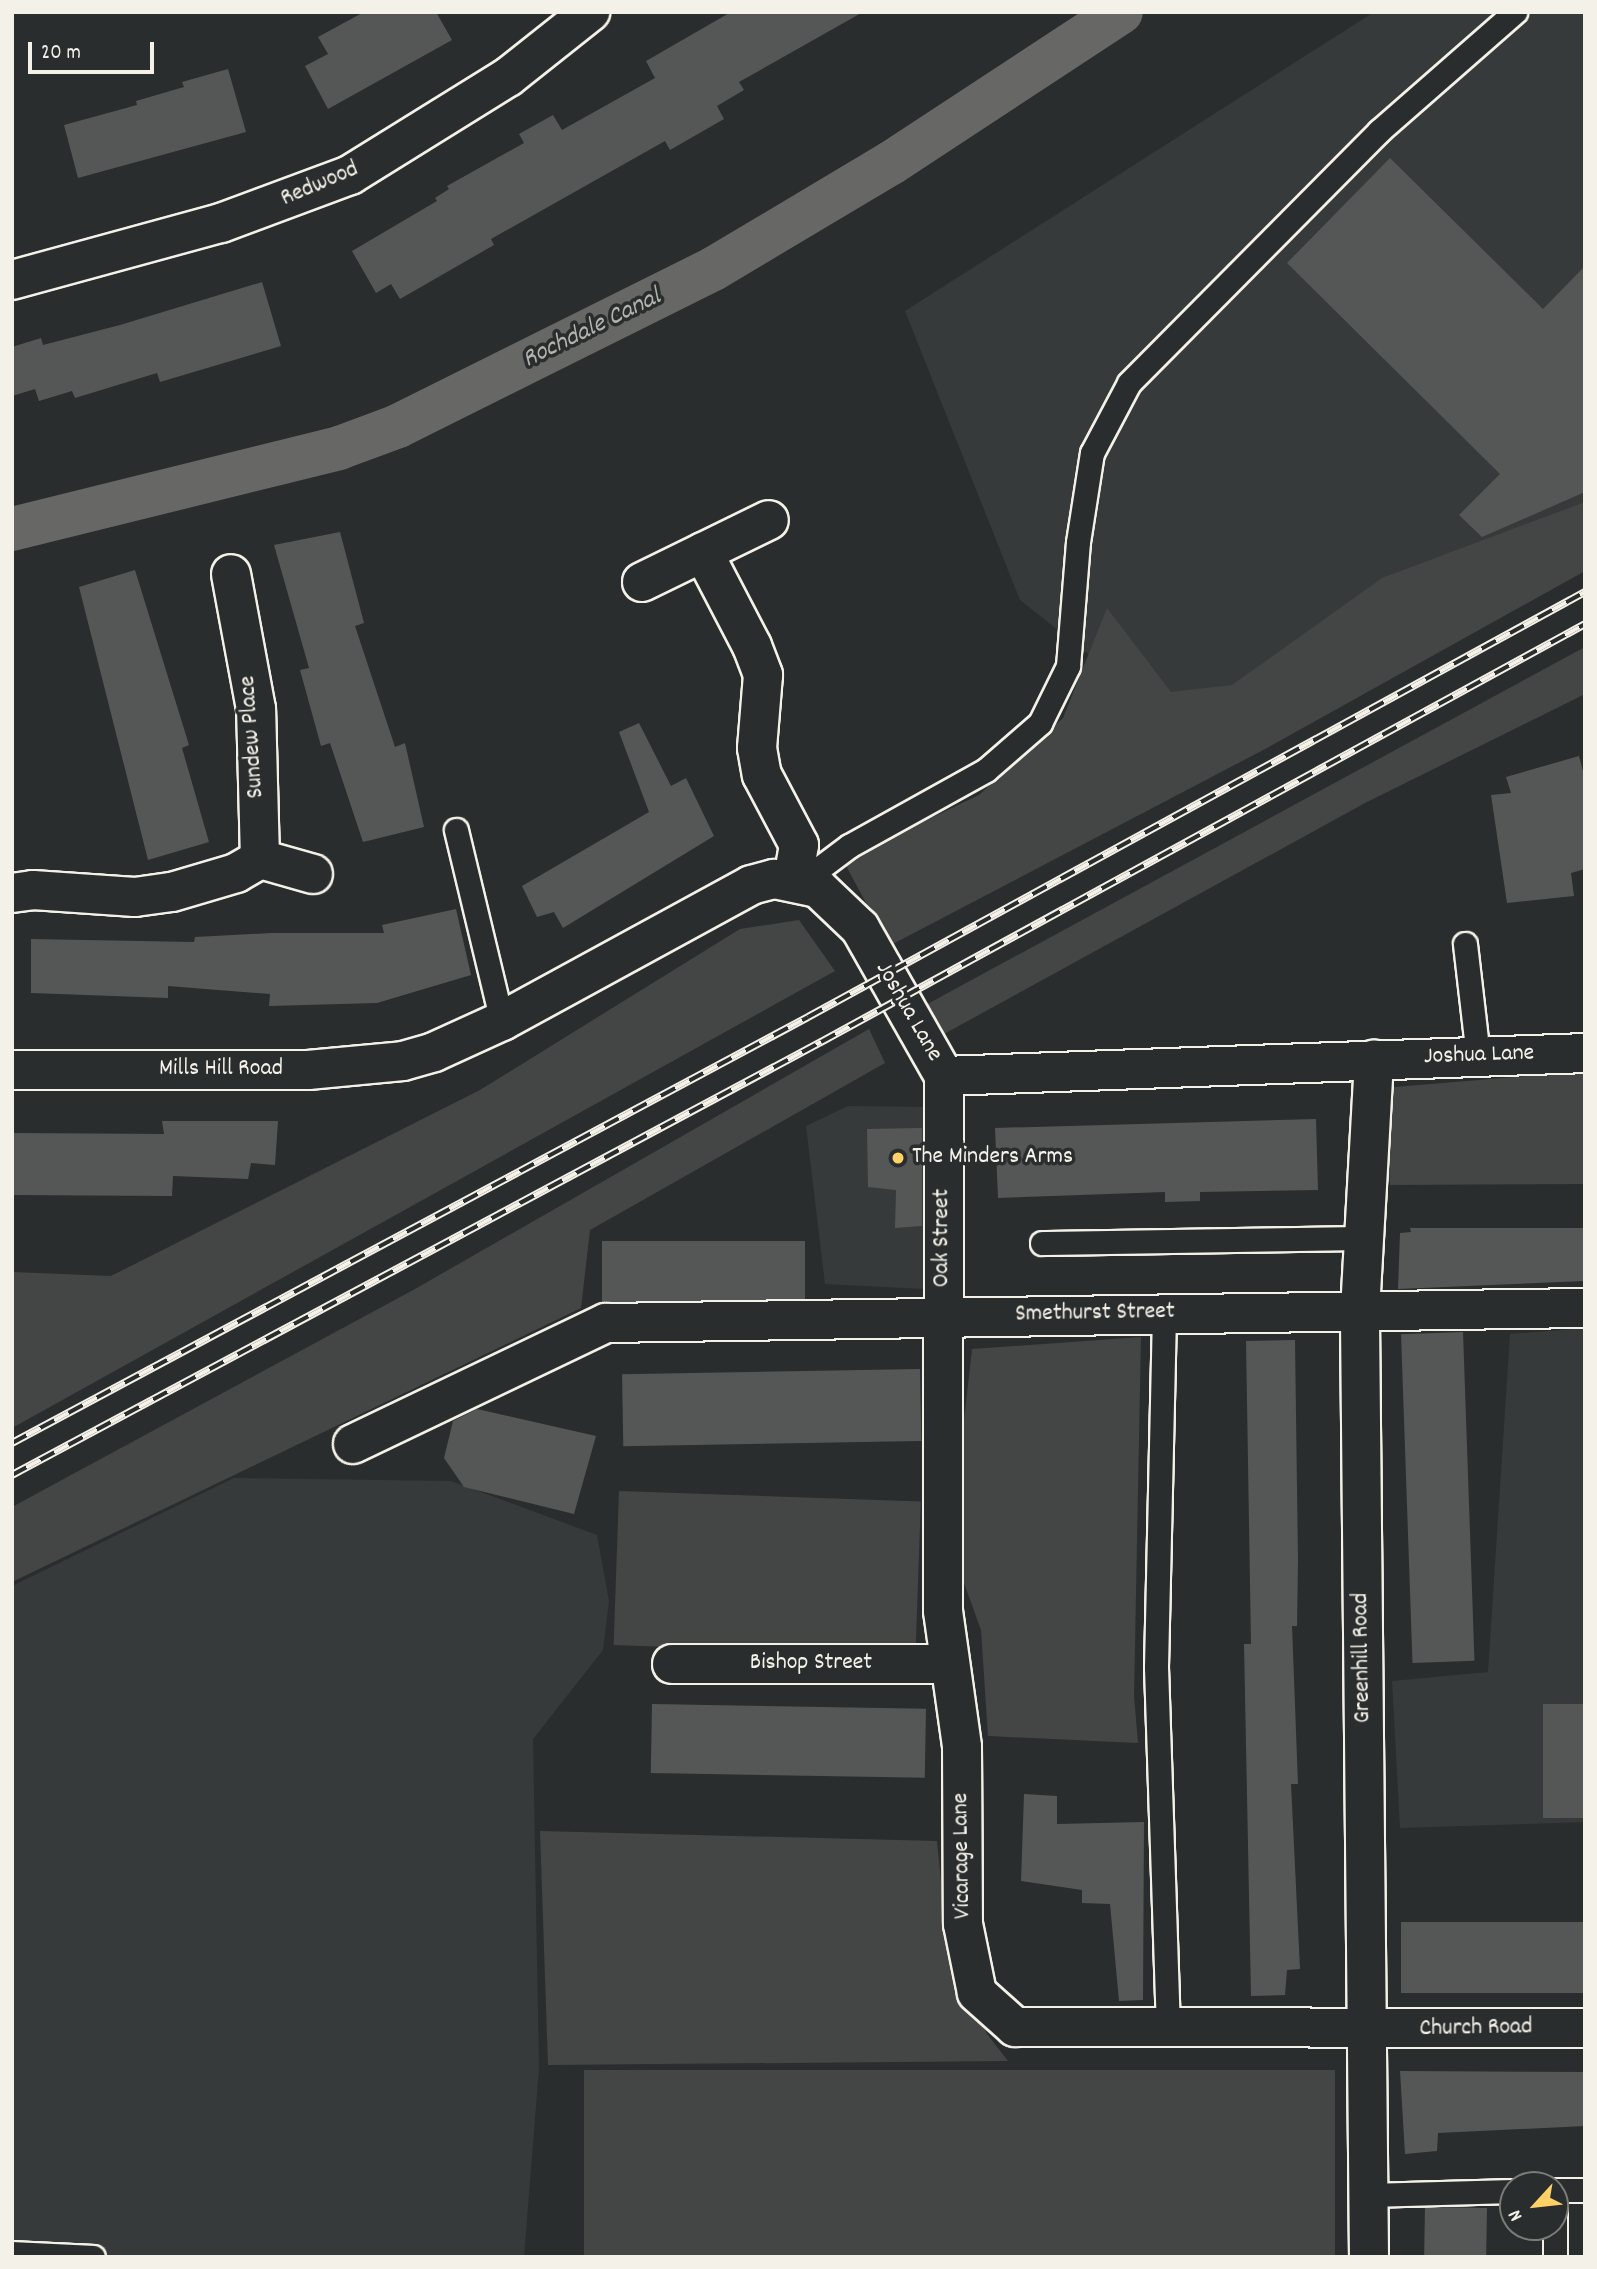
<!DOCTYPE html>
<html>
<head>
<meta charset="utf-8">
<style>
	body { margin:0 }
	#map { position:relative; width:1597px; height:2269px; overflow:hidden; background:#2a2d2e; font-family:Dekko,sans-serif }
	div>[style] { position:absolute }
	.built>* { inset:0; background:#373a3a }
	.green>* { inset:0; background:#444645; transform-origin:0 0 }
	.canal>* { height:44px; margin:-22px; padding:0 22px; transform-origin:22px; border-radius:22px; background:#676866 }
	.building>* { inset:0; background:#555756; transform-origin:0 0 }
	.roads { filter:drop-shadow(2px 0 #f4f1e8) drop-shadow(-2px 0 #f4f1e8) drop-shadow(0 2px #f4f1e8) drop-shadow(0 -2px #f4f1e8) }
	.service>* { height:23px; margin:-11.5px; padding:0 11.5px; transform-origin:11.5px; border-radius:11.5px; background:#2a2d2e }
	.minor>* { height:38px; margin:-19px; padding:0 19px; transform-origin:19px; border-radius:19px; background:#2a2d2e }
	.tertiary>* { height:38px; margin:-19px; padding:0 19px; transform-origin:19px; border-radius:19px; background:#2a2d2e }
	.rail>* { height:8px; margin-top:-4px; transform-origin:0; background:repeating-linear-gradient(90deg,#2a2d2e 0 16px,#f4f1e8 0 32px); box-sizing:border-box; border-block:2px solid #f4f1e8 }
	.dots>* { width:19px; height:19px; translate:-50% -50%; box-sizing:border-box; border:4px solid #2a2d2e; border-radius:50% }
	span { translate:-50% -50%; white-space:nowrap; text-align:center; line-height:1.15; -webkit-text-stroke:7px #2a2d2e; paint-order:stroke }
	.street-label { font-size:24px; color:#f4f1e8 }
	.poi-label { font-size:24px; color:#f4f1e8 }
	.left { translate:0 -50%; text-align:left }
	.water-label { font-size:26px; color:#b5b3ae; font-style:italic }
	.frame { position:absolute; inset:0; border:14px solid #f4f1e8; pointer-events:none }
	.north { position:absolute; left:1499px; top:2171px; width:70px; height:70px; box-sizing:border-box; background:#2a2d2e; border:2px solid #7b7b78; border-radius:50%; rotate:243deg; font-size:19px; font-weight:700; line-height:28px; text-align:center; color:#f4f1e8 }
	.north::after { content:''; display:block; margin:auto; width:24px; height:32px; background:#ffd166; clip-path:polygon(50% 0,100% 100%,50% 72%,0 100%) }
	.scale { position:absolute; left:28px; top:42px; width:126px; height:32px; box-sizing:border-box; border:4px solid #f4f1e8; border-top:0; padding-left:9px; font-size:21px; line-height:24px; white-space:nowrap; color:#f4f1e8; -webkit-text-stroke:5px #2a2d2e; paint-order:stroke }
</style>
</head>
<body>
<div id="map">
	<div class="built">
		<div style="clip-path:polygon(1374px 12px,1585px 12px,1585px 552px,1177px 724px,1020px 600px,905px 311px)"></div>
		<div style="clip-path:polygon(848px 1106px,929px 1107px,925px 1289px,825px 1284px,806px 1126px)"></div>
		<div style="clip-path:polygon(1585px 1328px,1585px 1822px,1400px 1828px,1392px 1681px,1488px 1672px,1510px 1334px)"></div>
		<div style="clip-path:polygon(234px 1478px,451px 1481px,597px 1535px,609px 1601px,603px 1650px,533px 1739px,539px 2068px,524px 2257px,12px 2257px,12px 1586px)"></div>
	</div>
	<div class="green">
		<div style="clip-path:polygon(1585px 502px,1585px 571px,1267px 748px,889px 946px,843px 860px,979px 795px,1063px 718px,1107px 608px,1171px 692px,1232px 685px,1382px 578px)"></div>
		<div style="clip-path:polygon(1585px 647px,1585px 694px,1365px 803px,944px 1034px,922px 1007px)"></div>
		<div style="clip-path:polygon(799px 920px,835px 971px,12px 1428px,12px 1272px,111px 1276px,480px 1090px,740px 929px)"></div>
		<div style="clip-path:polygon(869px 1029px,885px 1063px,590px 1230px,581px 1308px,12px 1582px,12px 1507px,415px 1289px)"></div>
		<div style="clip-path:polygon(1585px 1071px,1585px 1184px,1390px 1185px,1383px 1088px)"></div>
		<div style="clip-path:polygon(1141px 1337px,1134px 1696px,1138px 1743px,988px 1736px,981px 1630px,960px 1572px,964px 1420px,972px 1349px)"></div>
		<div style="left:619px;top:1491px;width:302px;height:154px;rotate:2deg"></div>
		<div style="clip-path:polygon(540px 1831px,937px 1841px,947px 1943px,987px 2034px,1008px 2061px,548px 2065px)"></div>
		<div style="left:1335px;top:2070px;width:187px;height:751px;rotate:90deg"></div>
	</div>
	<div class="canal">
		<div style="left:12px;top:529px;width:337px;rotate:-13.9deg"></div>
		<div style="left:339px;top:448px;width:63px;rotate:-20.4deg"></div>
		<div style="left:398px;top:426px;width:352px;rotate:-26.5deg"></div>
		<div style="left:713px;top:269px;width:207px;rotate:-30.8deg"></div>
		<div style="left:891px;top:163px;width:275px;rotate:-33.3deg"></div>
	</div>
	<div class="building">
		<div style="clip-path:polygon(364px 12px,436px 12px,452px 40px,328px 109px,305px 66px,328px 54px,318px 37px)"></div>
		<div style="clip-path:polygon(731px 12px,863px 12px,739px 82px,744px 90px,717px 106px,724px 119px,670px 150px,665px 141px,491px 239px,494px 245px,400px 299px,391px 284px,376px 293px,352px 251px,437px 201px,435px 198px,449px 189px,447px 186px,524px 143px,519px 134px,553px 115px,562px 130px,655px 78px,646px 61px)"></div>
		<div style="clip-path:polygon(228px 69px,246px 132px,78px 178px,64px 125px,137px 105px,136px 101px,184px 87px,182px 82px)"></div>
		<div style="clip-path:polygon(1390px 158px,1543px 309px,1585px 266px,1585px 492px,1482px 537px,1459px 515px,1500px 474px,1287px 263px)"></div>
		<div style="clip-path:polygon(262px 282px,281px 346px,160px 382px,157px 373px,75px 398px,72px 391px,39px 401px,35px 389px,12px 396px,12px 347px,41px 338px,43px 345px,120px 325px)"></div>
		<div style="clip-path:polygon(340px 532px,364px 623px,355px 626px,395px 747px,405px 743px,424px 827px,363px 842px,330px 743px,321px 746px,300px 670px,309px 668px,274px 545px)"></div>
		<div style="clip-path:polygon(135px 570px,189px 745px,182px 748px,209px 842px,148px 860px,79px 587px)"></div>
		<div style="clip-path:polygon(639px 723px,671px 786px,686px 778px,714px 836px,563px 928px,554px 912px,537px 917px,522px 886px,649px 812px,619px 732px)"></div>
		<div style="clip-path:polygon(1579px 756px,1585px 779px,1585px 869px,1571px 873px,1574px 896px,1507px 903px,1491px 795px,1511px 793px,1506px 777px)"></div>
		<div style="clip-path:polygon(456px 909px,471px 975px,377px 1003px,269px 1006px,270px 994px,168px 986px,168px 998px,31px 993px,31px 939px,194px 942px,195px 937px,272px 933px,384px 933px,382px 925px)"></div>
		<div style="clip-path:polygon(1316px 1119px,1318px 1190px,1200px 1192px,1200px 1201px,1165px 1202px,1165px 1192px,998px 1198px,995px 1128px)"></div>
		<div style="clip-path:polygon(162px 1121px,278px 1121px,275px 1165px,251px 1163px,248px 1179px,173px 1176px,172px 1196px,12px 1195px,12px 1133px,164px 1134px)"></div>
		<div style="clip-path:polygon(922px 1128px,922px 1226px,895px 1228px,896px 1190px,868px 1187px,867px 1129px)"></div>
		<div style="clip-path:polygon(1410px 1228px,1585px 1228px,1585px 1281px,1398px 1289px,1400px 1233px,1411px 1232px)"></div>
		<div style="left:602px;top:1241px;width:203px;height:61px"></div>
		<div style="left:1463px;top:1332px;width:329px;height:62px;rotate:88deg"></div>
		<div style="clip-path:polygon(1295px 1340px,1298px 1561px,1297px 1626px,1292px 1626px,1298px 1784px,1291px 1784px,1300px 1969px,1287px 1970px,1285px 1995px,1251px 1996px,1244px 1644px,1251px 1644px,1246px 1341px)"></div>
		<div style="left:920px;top:1369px;width:72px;height:298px;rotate:89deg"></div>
		<div style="clip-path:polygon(477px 1409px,596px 1436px,574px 1514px,464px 1487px,444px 1458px,453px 1421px)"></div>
		<div style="left:652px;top:1704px;width:274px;height:69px;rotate:1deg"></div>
		<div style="left:1543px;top:1704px;width:42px;height:114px"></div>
		<div style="clip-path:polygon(1024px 1794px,1057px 1796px,1057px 1824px,1144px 1822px,1143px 2000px,1119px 2001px,1110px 1904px,1082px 1903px,1082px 1890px,1021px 1881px)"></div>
		<div style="left:1585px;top:1922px;width:71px;height:184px;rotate:90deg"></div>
		<div style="clip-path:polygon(1400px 2071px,1585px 2072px,1585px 2126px,1438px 2133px,1437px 2151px,1405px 2154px)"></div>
		<div style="left:1425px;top:2207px;width:62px;height:50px;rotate:1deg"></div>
	</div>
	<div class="roads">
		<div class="service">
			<div style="left:456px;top:830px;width:196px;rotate:76.5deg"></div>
			<div style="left:801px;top:882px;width:60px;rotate:-36.9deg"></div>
			<div style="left:849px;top:846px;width:157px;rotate:-29deg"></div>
			<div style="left:986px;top:770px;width:72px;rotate:-41deg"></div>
			<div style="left:1040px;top:723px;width:64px;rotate:-63.8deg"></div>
			<div style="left:1068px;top:666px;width:124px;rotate:-85.4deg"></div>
			<div style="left:1078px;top:542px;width:90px;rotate:-81.1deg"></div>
			<div style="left:1092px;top:453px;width:79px;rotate:-62.1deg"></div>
			<div style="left:1129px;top:383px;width:355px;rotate:-45.2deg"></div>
			<div style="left:1379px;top:131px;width:181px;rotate:-41.2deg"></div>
			<div style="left:1465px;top:944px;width:114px;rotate:83.4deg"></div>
			<div style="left:1042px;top:1243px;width:322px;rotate:-0.9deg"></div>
			<div style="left:1164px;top:1314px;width:353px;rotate:91.3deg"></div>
			<div style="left:1156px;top:1667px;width:360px;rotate:88.1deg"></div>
			<div style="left:1556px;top:2190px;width:29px"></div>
			<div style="left:1368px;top:2195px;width:145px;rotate:-1.6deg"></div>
			<div style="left:12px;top:2253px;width:81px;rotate:2.8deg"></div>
			<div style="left:1555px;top:2257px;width:67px;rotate:-90deg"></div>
		</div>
		<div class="minor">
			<div style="left:12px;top:280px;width:217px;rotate:-15.3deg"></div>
			<div style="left:221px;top:223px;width:138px;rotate:-20.4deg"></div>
			<div style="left:350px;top:175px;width:186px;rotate:-31.8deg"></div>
			<div style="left:508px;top:77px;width:105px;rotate:-38.4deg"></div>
			<div style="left:703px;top:552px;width:106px;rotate:62.5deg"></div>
			<div style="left:752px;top:646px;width:31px;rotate:69deg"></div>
			<div style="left:763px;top:675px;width:73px;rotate:94.7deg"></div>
			<div style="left:757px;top:748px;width:27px;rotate:80deg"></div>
			<div style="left:762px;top:775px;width:79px;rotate:62.1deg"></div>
			<div style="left:799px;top:845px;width:36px;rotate:100deg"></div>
			<div style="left:642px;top:582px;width:141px;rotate:-26deg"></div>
			<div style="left:260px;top:859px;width:55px;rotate:15.8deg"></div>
			<div style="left:12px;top:893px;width:21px;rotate:-8deg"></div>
			<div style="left:33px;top:890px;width:102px;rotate:3.9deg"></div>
			<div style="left:135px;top:897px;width:37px;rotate:-8deg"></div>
			<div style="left:172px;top:892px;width:67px;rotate:-16.5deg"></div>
			<div style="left:236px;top:873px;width:28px;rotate:-30deg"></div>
			<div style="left:260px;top:859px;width:150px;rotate:-91.5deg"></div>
			<div style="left:256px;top:709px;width:137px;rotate:-100.5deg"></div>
			<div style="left:944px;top:1076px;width:535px;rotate:90.11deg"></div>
			<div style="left:943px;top:1611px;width:137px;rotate:82deg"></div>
			<div style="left:962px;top:1747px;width:177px;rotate:89.7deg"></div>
			<div style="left:963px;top:1924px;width:70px;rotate:78.5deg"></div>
			<div style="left:977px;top:1993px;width:51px;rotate:41.8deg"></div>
			<div style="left:1015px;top:2027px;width:570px;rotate:0.1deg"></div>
			<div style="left:353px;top:1444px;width:280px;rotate:-25.6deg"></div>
			<div style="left:606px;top:1323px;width:979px;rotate:-0.88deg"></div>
			<div style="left:672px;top:1664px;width:278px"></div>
			<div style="left:1369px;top:2257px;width:946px;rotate:-90.55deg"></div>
			<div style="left:1360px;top:1311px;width:252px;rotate:-86.8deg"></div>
		</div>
		<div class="tertiary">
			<div style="left:12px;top:1070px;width:296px"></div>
			<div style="left:308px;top:1070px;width:95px;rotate:-5.4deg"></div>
			<div style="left:403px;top:1061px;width:32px;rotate:-16deg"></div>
			<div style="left:434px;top:1052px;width:75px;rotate:-24.5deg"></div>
			<div style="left:502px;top:1021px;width:284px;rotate:-28.6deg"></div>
			<div style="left:751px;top:885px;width:24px;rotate:-15deg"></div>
			<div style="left:774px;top:879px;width:45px;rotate:11.6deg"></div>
			<div style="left:818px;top:888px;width:58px;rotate:43.6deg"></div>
			<div style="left:860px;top:928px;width:170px;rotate:60.4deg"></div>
			<div style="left:944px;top:1076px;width:641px;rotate:-2.05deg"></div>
		</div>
	</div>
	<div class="rail">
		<div style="left:12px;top:1443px;width:903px;rotate:-28.15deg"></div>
		<div style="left:808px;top:1017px;width:886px;rotate:-28.68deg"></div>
		<div style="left:12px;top:1475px;width:918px;rotate:-28.16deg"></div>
		<div style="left:821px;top:1042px;width:871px;rotate:-28.68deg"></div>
	</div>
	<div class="dots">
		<div style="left:898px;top:1158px;background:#ffd166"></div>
	</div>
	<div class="street-label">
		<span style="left:320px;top:185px;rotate:-23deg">Redwood</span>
		<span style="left:253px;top:737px;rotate:-94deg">Sundew Place</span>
		<span style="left:908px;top:1012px;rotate:60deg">Joshua Lane</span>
		<span style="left:1479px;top:1056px;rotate:-2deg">Joshua Lane</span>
		<span style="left:221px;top:1070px">Mills Hill Road</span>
		<span style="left:943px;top:1238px;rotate:-90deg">Oak Street</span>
		<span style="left:1095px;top:1314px;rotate:-1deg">Smethurst Street</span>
		<span style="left:1363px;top:1658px;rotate:-91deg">Greenhill Road</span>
		<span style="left:811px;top:1664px">Bishop Street</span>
		<span style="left:963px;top:1856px;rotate:-91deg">Vicarage Lane</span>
		<span style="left:1476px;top:2029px;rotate:-1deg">Church Road</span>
	</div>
	<div class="poi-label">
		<span class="left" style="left:912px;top:1158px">The Minders Arms</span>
	</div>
	<div class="water-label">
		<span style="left:592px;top:329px;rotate:-26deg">Rochdale Canal</span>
	</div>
	<div class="frame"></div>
	<div class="north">N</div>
	<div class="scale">20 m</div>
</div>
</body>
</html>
